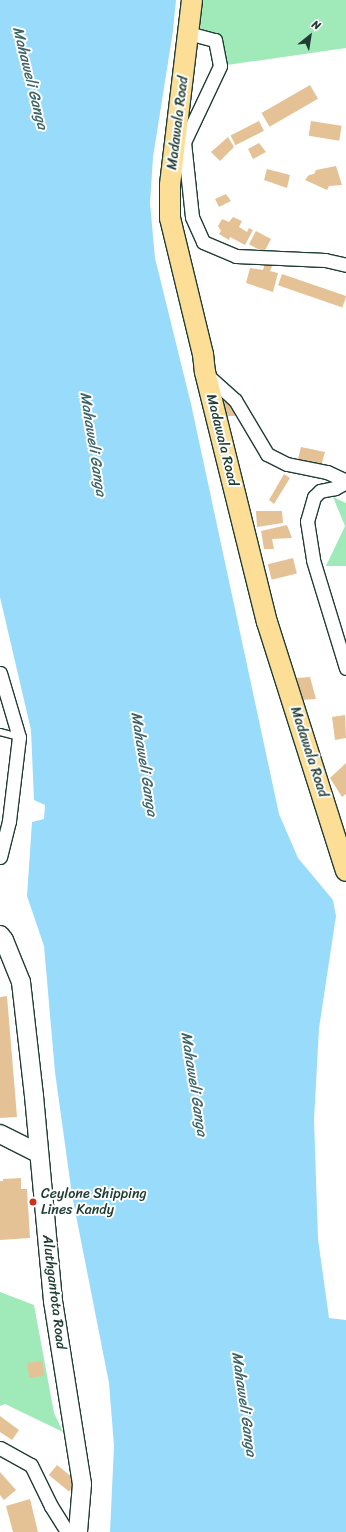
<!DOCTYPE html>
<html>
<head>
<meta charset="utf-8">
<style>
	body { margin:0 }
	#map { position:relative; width:346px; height:1532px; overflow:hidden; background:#fff; font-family:Sriracha,sans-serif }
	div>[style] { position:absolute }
	.green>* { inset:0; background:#a0e9b8 }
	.water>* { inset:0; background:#98dbfa }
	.building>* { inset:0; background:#e4c296; transform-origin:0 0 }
	.roads { filter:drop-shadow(1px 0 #1f3d34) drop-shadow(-1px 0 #1f3d34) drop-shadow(0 1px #1f3d34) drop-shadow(0 -1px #1f3d34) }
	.lane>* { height:6px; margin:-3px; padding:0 3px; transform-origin:3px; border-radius:3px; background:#fff }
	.street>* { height:13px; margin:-6.5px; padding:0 6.5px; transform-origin:6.5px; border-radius:6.5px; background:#fff }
	.secondary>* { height:18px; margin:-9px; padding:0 9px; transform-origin:9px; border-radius:9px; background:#fff }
	.primary>* { height:20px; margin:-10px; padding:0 10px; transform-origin:10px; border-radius:10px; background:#fcde96 }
	.dots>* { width:11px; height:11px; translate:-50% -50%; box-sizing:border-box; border:2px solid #fff; border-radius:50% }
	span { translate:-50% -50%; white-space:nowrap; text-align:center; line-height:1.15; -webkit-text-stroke:4px #fff; paint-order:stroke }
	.street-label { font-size:14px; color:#1f3d34 }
	.poi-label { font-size:14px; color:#1f3d34 }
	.left { translate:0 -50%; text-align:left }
	.water-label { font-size:15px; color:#3d6466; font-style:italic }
	.north { position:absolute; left:290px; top:16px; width:40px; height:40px; -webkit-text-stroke:3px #fff; paint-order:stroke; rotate:30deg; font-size:11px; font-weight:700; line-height:16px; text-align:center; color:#1f3d34 }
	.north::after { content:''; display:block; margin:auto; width:14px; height:18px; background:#1f3d34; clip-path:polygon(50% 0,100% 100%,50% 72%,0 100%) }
</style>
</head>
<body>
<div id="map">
	<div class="green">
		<div style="clip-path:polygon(192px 0,346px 0,346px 48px,220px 66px,215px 41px,188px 33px)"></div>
		<div style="clip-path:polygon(333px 497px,346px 503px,346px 566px,326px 566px,345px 526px)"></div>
		<div style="clip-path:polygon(0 1292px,34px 1305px,54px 1413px,63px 1432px,5px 1404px,0 1406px)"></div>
	</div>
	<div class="water">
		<div style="clip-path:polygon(0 0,176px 0,173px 31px,153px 157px,150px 203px,155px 258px,191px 404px,279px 814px,298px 858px,333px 900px,336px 916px,319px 1028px,314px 1120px,318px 1239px,329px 1318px,346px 1320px,346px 1532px,110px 1532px,114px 1446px,109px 1383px,72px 1195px,55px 1072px,44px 946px,27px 896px,32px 822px,44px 819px,45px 805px,34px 800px,31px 730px,0 597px)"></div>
	</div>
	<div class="building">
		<div style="left:310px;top:85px;width:16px;height:56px;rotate:60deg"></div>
		<div style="left:259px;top:121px;width:11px;height:32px;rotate:63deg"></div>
		<div style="left:311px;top:121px;width:31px;height:15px;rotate:9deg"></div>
		<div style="clip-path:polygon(228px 137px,234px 147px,220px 161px,211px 152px)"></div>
		<div style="clip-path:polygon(259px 143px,266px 152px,253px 159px,248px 149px)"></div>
		<div style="clip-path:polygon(336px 166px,342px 185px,329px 186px,327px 190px,305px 180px,309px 175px,314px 174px,316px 170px)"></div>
		<div style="clip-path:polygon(267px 169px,290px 175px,287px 188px,264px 180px)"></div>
		<div style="clip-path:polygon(226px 194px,231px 201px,219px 207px,215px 199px)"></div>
		<div style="clip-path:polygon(233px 217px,242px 221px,239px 227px,247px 232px,249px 228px,253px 230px,245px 245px,230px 237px,229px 240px,219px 234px,221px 231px,218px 226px,222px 219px,229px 222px)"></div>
		<div style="left:256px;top:231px;width:17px;height:15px;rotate:28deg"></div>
		<div style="clip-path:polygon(266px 260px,273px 264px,270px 271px,278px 273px,273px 292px,246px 283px,250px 268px,263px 270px)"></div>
		<div style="left:282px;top:274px;width:68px;height:12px;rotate:19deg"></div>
		<div style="clip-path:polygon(223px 402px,232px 402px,235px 416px,224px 416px)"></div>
		<div style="clip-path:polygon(301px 447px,325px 452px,321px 466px,298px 459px)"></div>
		<div style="clip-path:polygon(284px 474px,290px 478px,274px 504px,269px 500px)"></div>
		<div style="clip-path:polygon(256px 511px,282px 511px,283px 523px,257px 527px)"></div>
		<div style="clip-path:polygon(287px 525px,292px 538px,272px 539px,274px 549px,264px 549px,261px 531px)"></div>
		<div style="left:293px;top:558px;width:16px;height:26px;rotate:76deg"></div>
		<div style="clip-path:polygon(310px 677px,316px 699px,301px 700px,297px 678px)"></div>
		<div style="clip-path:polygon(345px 715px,346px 738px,335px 740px,332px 717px)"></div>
		<div style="clip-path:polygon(346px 763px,346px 794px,342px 797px,330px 778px)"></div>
		<div style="clip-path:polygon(7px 996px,17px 1117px,0 1118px,0 997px)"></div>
		<div style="clip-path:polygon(21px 1178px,21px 1189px,27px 1189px,30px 1238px,0 1240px,0 1181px,3px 1181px,3px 1179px)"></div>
		<div style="left:42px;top:1361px;width:15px;height:15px;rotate:82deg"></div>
		<div style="clip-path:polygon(0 1416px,19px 1430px,12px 1440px,0 1432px)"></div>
		<div style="left:57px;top:1465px;width:26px;height:13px;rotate:39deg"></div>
		<div style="clip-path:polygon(0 1472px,16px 1490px,4px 1500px,0 1495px)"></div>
		<div style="clip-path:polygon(30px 1499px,38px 1532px,13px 1532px,6px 1506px)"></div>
	</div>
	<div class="roads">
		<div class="lane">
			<div style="left:0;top:732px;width:20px;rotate:15deg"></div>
		</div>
		<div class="street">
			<div style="left:188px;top:33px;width:28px;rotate:15deg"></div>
			<div style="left:215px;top:40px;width:26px;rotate:79deg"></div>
			<div style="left:220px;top:66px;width:84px;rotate:115.3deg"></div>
			<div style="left:184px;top:142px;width:75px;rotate:83.9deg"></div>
			<div style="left:192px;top:217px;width:27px;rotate:66deg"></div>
			<div style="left:203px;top:242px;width:36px;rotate:23deg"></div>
			<div style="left:236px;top:256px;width:89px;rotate:2.6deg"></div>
			<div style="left:325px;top:260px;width:22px;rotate:13deg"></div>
			<div style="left:206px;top:374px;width:39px;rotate:42deg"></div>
			<div style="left:235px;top:400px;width:63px;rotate:59.3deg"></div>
			<div style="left:267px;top:454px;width:22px;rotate:27deg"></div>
			<div style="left:287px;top:464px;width:41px;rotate:11.3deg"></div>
			<div style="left:327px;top:472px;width:21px;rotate:25deg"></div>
			<div style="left:346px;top:482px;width:13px;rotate:151deg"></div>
			<div style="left:335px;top:488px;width:15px;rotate:169deg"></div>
			<div style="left:320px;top:491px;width:8px;rotate:135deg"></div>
			<div style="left:314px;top:497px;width:25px;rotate:106deg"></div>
			<div style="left:307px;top:521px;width:39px;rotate:81deg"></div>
			<div style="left:313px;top:560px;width:113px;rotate:73deg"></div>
			<div style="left:0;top:673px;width:67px;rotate:73.5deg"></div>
			<div style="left:19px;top:737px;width:85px;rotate:96.8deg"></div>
			<div style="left:9px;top:821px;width:37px;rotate:104deg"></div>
			<div style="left:0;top:1448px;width:35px;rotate:29deg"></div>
			<div style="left:31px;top:1465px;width:46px;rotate:64deg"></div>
			<div style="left:51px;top:1506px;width:31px;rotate:58deg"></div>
		</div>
		<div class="secondary">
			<div style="left:0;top:935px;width:6px;rotate:51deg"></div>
			<div style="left:4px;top:940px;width:45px;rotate:68deg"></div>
			<div style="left:21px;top:982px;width:115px;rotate:83.5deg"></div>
			<div style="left:34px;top:1096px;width:206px;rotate:84.7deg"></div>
			<div style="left:53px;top:1301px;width:185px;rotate:81deg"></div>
			<div style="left:82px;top:1484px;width:48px;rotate:94.8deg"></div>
			<div style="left:0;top:1134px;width:42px;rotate:26.6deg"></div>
		</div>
		<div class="primary">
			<div style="left:192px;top:0;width:186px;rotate:96.8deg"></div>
			<div style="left:170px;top:185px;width:33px;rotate:90deg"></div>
			<div style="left:170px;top:218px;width:140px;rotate:76.4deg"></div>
			<div style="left:203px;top:354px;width:18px;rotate:84deg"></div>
			<div style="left:205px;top:372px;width:258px;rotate:76.1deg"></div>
			<div style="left:267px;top:622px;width:261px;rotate:72.4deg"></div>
		</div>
	</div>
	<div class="dots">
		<div style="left:33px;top:1202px;background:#c8321e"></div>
	</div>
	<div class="street-label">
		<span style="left:178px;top:123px;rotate:-83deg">Madawala Road</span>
		<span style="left:222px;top:440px;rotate:76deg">Madawala Road</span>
		<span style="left:309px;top:752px;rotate:72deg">Madawala Road</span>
		<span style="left:54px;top:1292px;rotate:83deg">Aluthgantota Road</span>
	</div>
	<div class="poi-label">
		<span class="left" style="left:41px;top:1202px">Ceylone Shipping<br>Lines Kandy</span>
	</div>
	<div class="water-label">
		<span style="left:30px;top:78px;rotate:76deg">Mahaweli Ganga</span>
		<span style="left:93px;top:444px;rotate:81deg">Mahaweli Ganga</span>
		<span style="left:144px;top:764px;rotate:81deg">Mahaweli Ganga</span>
		<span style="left:194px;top:1084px;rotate:81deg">Mahaweli Ganga</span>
		<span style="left:244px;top:1404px;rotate:82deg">Mahaweli Ganga</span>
	</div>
	<div class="north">N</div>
</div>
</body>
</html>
